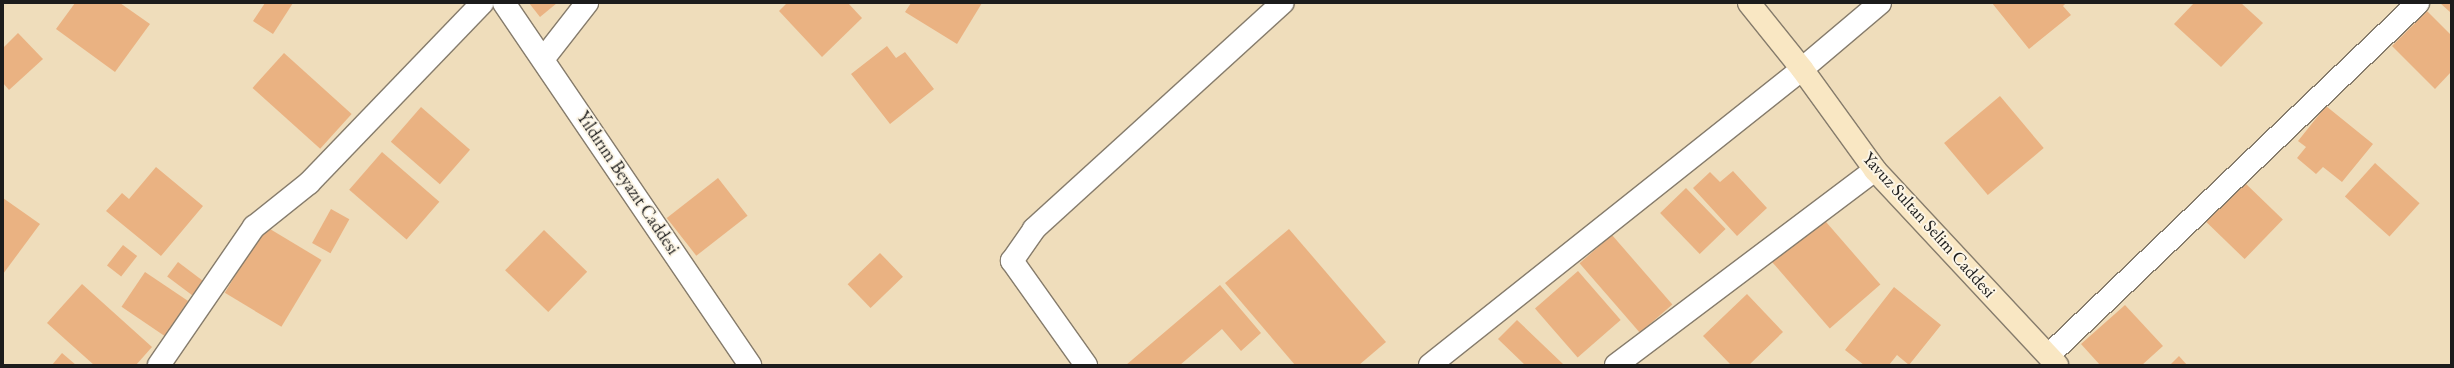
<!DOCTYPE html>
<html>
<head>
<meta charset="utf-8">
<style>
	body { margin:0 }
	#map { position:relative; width:2454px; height:368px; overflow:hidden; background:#efddbb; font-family:"EB Garamond",serif }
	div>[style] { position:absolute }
	.building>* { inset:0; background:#eab282; transform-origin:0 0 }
	.roads { filter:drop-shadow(1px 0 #867c6c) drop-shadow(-1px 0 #867c6c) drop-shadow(0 1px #867c6c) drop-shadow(0 -1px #867c6c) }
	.street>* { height:22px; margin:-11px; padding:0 11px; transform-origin:11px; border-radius:11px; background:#fff }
	.secondary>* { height:22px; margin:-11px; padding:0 11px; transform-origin:11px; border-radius:11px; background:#f9e7c3 }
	span { translate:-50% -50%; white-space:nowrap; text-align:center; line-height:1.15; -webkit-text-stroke:4px #fcf5e5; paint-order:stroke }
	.street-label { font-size:18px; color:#1c1c1c }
	.frame { position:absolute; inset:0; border:4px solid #1c1c1c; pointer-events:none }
</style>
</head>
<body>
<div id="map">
	<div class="building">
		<div style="clip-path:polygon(75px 3px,120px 3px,150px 24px,115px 72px,56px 29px)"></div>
		<div style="clip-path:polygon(265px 3px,293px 3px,273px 34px,253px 21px)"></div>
		<div style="clip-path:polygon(529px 3px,557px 3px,540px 17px)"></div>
		<div style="clip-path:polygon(787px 3px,848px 3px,862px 18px,822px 57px,779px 11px)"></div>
		<div style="clip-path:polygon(911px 3px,982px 3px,957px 44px,905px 12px)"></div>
		<div style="clip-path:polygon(1992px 3px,2066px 3px,2063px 6px,2071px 15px,2029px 49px)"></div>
		<div style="clip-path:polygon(2194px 3px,2241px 3px,2263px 23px,2221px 67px,2174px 24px)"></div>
		<div style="clip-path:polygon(2440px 3px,2451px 3px,2451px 11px,2450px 12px)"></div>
		<div style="clip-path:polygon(2427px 11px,2451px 35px,2451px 72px,2435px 89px,2392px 46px)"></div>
		<div style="clip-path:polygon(18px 33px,43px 59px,9px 90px,3px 83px,3px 48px)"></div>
		<div style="clip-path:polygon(887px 46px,896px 58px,905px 52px,934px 89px,890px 124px,851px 74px)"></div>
		<div style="left:284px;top:53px;width:91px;height:47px;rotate:42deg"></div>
		<div style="left:2000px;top:96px;width:68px;height:73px;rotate:50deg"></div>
		<div style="clip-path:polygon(2326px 106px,2373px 144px,2342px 182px,2323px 167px,2316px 174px,2297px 158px,2306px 147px,2298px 141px)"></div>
		<div style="left:421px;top:107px;width:65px;height:46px;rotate:41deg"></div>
		<div style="left:382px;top:152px;width:76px;height:50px;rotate:41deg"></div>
		<div style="left:2375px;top:163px;width:60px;height:45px;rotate:42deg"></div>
		<div style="clip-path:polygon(156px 167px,203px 206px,161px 256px,106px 211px,122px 193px,129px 199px)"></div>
		<div style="clip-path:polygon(1733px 171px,1767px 208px,1737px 236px,1693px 188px,1710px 172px,1720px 182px)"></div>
		<div style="left:718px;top:178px;width:48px;height:65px;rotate:52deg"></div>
		<div style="left:2244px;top:182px;width:54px;height:55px;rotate:44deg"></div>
		<div style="left:1686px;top:188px;width:57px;height:36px;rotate:46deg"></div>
		<div style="clip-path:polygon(3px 198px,40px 224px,3px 274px)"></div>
		<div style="left:331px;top:209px;width:21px;height:39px;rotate:29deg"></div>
		<div style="left:1820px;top:215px;width:92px;height:67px;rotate:49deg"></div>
		<div style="left:265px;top:226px;width:66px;height:78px;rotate:31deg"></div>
		<div style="clip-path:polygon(1289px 229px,1386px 342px,1359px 365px,1295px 365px,1225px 283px)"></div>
		<div style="left:544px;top:230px;width:60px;height:56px;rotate:44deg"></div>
		<div style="left:1612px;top:235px;width:92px;height:43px;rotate:49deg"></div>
		<div style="left:123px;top:245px;width:18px;height:26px;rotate:38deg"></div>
		<div style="left:880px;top:253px;width:33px;height:45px;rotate:46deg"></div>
		<div style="left:178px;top:262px;width:41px;height:18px;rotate:37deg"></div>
		<div style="left:1578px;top:271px;width:65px;height:57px;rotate:49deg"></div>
		<div style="left:145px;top:272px;width:52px;height:42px;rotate:34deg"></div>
		<div style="clip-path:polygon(82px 284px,152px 347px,136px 365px,94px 365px,47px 323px)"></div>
		<div style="clip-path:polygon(1220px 285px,1261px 333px,1241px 351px,1222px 329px,1180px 365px,1126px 365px)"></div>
		<div style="clip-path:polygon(1894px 287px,1941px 325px,1909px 365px,1897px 355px,1889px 365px,1864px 365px,1845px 350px)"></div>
		<div style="clip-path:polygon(1747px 294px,1783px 332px,1749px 365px,1731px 365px,1703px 336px)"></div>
		<div style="clip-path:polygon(2125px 305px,2163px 346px,2142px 365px,2100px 365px,2081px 344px)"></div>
		<div style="clip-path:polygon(1517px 320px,1563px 364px,1525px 365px,1498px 339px)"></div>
		<div style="clip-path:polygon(62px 353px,76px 365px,52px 365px)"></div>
		<div style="clip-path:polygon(2179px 356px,2187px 365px,2170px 365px)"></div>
	</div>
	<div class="roads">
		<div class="street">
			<div style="left:504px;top:3px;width:438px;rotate:55.8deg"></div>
			<div style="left:544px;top:58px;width:70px;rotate:-52deg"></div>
			<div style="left:2049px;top:355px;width:510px;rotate:-43.65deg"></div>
			<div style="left:159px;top:365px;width:168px;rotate:-55.5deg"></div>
			<div style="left:254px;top:227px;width:70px;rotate:-38.7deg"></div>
			<div style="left:309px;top:183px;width:250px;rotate:-46.1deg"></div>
			<div style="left:1086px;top:365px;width:128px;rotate:-125.4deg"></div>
			<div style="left:1012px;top:261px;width:39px;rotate:-55deg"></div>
			<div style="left:1034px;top:229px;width:336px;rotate:-42.3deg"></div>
			<div style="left:1430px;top:365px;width:475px;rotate:-38.5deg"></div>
			<div style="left:1802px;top:69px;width:102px;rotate:-40.2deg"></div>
			<div style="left:1616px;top:365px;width:324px;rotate:-37deg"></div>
		</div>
		<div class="secondary">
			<div style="left:1749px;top:3px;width:85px;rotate:51.2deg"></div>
			<div style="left:1802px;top:69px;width:125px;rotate:54.1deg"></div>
			<div style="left:1875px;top:170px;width:267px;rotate:47deg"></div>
		</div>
	</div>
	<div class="street-label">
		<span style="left:628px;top:183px;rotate:56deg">Yıldırım Beyazıt Caddesi</span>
		<span style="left:1929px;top:225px;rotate:48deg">Yavuz Sultan Selim Caddesi</span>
	</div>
	<div class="frame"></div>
</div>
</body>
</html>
